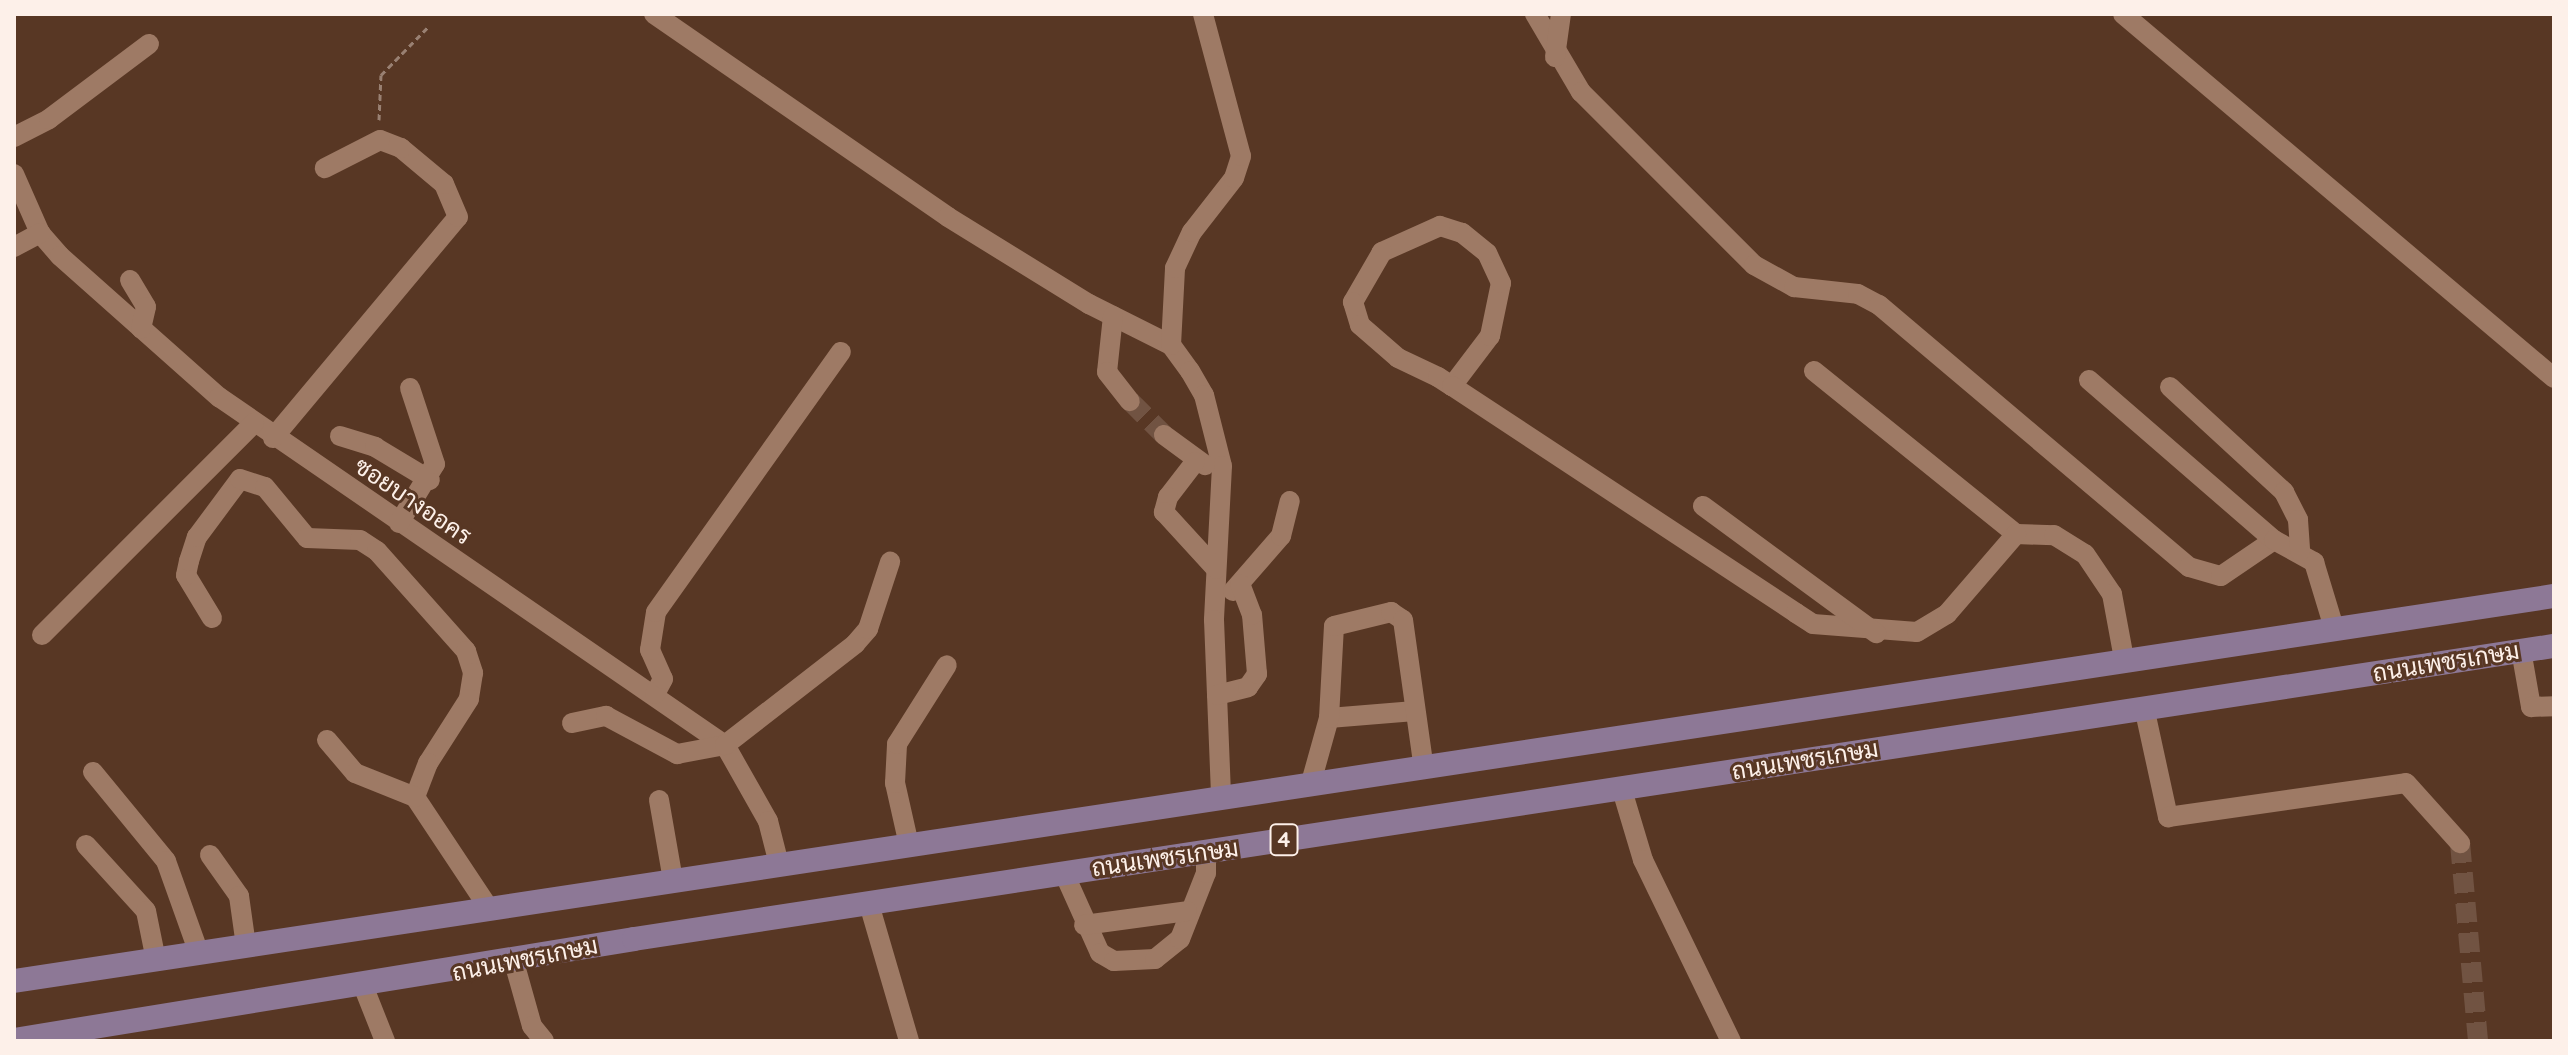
<!DOCTYPE html>
<html>
<head>
<meta charset="utf-8">
<style>
	body { margin:0 }
	#map { position:relative; width:2568px; height:1055px; overflow:hidden; background:#583724; font-family:Quicksand,Sarabun,sans-serif }
	div>[style] { position:absolute }
	.minor-tunnel>* { height:20px; margin-top:-10px; transform-origin:0; background:repeating-linear-gradient(90deg,#715342 0 20px,transparent 0 30px) }
	.path>* { height:3px; margin-top:-1.5px; transform-origin:0; background:repeating-linear-gradient(90deg,#998072 0 6px,transparent 0 10px) }
	.minor>* { height:20px; margin:-10px; padding:0 10px; transform-origin:10px; border-radius:10px; background:#9e7a65 }
	.major>* { height:24px; margin:-12px; padding:0 12px; transform-origin:12px; border-radius:12px; background:#8d7896 }
	span { translate:-50% -50%; white-space:nowrap; text-align:center; line-height:1.15; -webkit-text-stroke:6px #583724; paint-order:stroke }
	.shield-label span { padding:2px 6px; background:#583724; border:2px solid; border-radius:6px; -webkit-text-stroke-width:0 }
	.shield-label { font-size:22px; color:#fdf0e9; font-weight:700 }
	.street-label { font-size:24px; color:#fdf0e9 }
	.frame { position:absolute; inset:0; border:16px solid #fdf0e9; pointer-events:none }
</style>
</head>
<body>
<div id="map">
	<div class="minor-tunnel">
		<div style="left:1130px;top:401px;width:48px;rotate:45deg"></div>
		<div style="left:2460px;top:843px;width:199px;rotate:84.8deg"></div>
	</div>
	<div class="path">
		<div style="left:379px;top:120px;width:45px;rotate:-87.5deg"></div>
		<div style="left:381px;top:75px;width:67px;rotate:-45.6deg"></div>
	</div>
	<div class="minor">
		<div style="left:654px;top:14px;width:357px;rotate:34.6deg"></div>
		<div style="left:948px;top:217px;width:166px;rotate:31.7deg"></div>
		<div style="left:1089px;top:304px;width:92px;rotate:26.6deg"></div>
		<div style="left:1171px;top:345px;width:32px;rotate:54deg"></div>
		<div style="left:1190px;top:371px;width:28px;rotate:60deg"></div>
		<div style="left:1204px;top:395px;width:73px;rotate:75.8deg"></div>
		<div style="left:1222px;top:466px;width:154px;rotate:93deg"></div>
		<div style="left:1214px;top:620px;width:177px;rotate:87.7deg"></div>
		<div style="left:1535px;top:14px;width:91px;rotate:59.5deg"></div>
		<div style="left:1581px;top:92px;width:245px;rotate:45deg"></div>
		<div style="left:1754px;top:265px;width:46px;rotate:28.8deg"></div>
		<div style="left:1794px;top:287px;width:64px;rotate:6.2deg"></div>
		<div style="left:1858px;top:294px;width:24px;rotate:28deg"></div>
		<div style="left:1879px;top:305px;width:406px;rotate:40.2deg"></div>
		<div style="left:2189px;top:567px;width:33px;rotate:16deg"></div>
		<div style="left:2221px;top:576px;width:64px;rotate:-34.2deg"></div>
		<div style="left:2123px;top:14px;width:564px;rotate:40.18deg"></div>
		<div style="left:1555px;top:57px;width:43px;rotate:-82.1deg"></div>
		<div style="left:14px;top:137px;width:39px;rotate:-27deg"></div>
		<div style="left:49px;top:119px;width:125px;rotate:-36.9deg"></div>
		<div style="left:14px;top:174px;width:64px;rotate:66.2deg"></div>
		<div style="left:40px;top:233px;width:30px;rotate:49deg"></div>
		<div style="left:60px;top:256px;width:213px;rotate:41.6deg"></div>
		<div style="left:219px;top:397px;width:614px;rotate:34.52deg"></div>
		<div style="left:725px;top:745px;width:87px;rotate:60.5deg"></div>
		<div style="left:768px;top:821px;width:44px;rotate:75.7deg"></div>
		<div style="left:14px;top:247px;width:30px;rotate:-28deg"></div>
		<div style="left:130px;top:280px;width:31px;rotate:59deg"></div>
		<div style="left:146px;top:307px;width:22px;rotate:103deg"></div>
		<div style="left:1113px;top:316px;width:56px;rotate:96.1deg"></div>
		<div style="left:1107px;top:372px;width:37px;rotate:52deg"></div>
		<div style="left:1171px;top:345px;width:77px;rotate:-87deg"></div>
		<div style="left:1175px;top:268px;width:40px;rotate:-65deg"></div>
		<div style="left:1192px;top:232px;width:68px;rotate:-52.1deg"></div>
		<div style="left:1234px;top:178px;width:23px;rotate:-72deg"></div>
		<div style="left:1241px;top:156px;width:147px;rotate:-105deg"></div>
		<div style="left:1814px;top:371px;width:260px;rotate:38.9deg"></div>
		<div style="left:2016px;top:534px;width:38px;rotate:2deg"></div>
		<div style="left:2054px;top:535px;width:36px;rotate:32deg"></div>
		<div style="left:2085px;top:554px;width:48px;rotate:56deg"></div>
		<div style="left:2112px;top:594px;width:66px;rotate:79.5deg"></div>
		<div style="left:2089px;top:380px;width:245px;rotate:40.9deg"></div>
		<div style="left:2274px;top:540px;width:46px;rotate:28.8deg"></div>
		<div style="left:2314px;top:562px;width:69px;rotate:73.1deg"></div>
		<div style="left:1452px;top:386px;width:63px;rotate:-52.8deg"></div>
		<div style="left:1490px;top:336px;width:54px;rotate:-78.3deg"></div>
		<div style="left:1501px;top:283px;width:33px;rotate:-115deg"></div>
		<div style="left:1487px;top:253px;width:32px;rotate:-141deg"></div>
		<div style="left:1462px;top:233px;width:23px;rotate:-162deg"></div>
		<div style="left:1440px;top:226px;width:64px;rotate:155.9deg"></div>
		<div style="left:1382px;top:252px;width:58px;rotate:120.1deg"></div>
		<div style="left:1353px;top:302px;width:24px;rotate:73deg"></div>
		<div style="left:1360px;top:325px;width:50px;rotate:41deg"></div>
		<div style="left:1398px;top:358px;width:44px;rotate:25.4deg"></div>
		<div style="left:1438px;top:377px;width:17px;rotate:33deg"></div>
		<div style="left:1452px;top:386px;width:412px;rotate:33.4deg"></div>
		<div style="left:1796px;top:613px;width:20px;rotate:33deg"></div>
		<div style="left:1813px;top:624px;width:104px;rotate:4.4deg"></div>
		<div style="left:1917px;top:632px;width:35px;rotate:-31deg"></div>
		<div style="left:1947px;top:614px;width:106px;rotate:-49.2deg"></div>
		<div style="left:2170px;top:387px;width:155px;rotate:42.6deg"></div>
		<div style="left:2284px;top:492px;width:31px;rotate:63deg"></div>
		<div style="left:2298px;top:520px;width:31px;rotate:86deg"></div>
		<div style="left:1164px;top:435px;width:51px;rotate:36.2deg"></div>
		<div style="left:340px;top:436px;width:37px;rotate:17deg"></div>
		<div style="left:375px;top:447px;width:64px;rotate:31deg"></div>
		<div style="left:273px;top:438px;width:288px;rotate:-50.1deg"></div>
		<div style="left:458px;top:217px;width:36px;rotate:-113deg"></div>
		<div style="left:444px;top:184px;width:56px;rotate:-140.1deg"></div>
		<div style="left:401px;top:148px;width:22px;rotate:-159deg"></div>
		<div style="left:380px;top:140px;width:62px;rotate:153deg"></div>
		<div style="left:1195px;top:462px;width:44px;rotate:127.6deg"></div>
		<div style="left:1168px;top:497px;width:16px;rotate:105deg"></div>
		<div style="left:1164px;top:512px;width:77px;rotate:47.6deg"></div>
		<div style="left:1703px;top:506px;width:215px;rotate:36.3deg"></div>
		<div style="left:399px;top:523px;width:69px;rotate:-58.6deg"></div>
		<div style="left:435px;top:464px;width:80px;rotate:-108.2deg"></div>
		<div style="left:1233px;top:591px;width:73px;rotate:-48.9deg"></div>
		<div style="left:1281px;top:536px;width:36px;rotate:-76deg"></div>
		<div style="left:212px;top:618px;width:50px;rotate:-121.2deg"></div>
		<div style="left:186px;top:575px;width:14px;rotate:-78deg"></div>
		<div style="left:189px;top:561px;width:25px;rotate:-72deg"></div>
		<div style="left:197px;top:537px;width:72px;rotate:-53.4deg"></div>
		<div style="left:240px;top:479px;width:26px;rotate:18deg"></div>
		<div style="left:265px;top:487px;width:66px;rotate:50.5deg"></div>
		<div style="left:307px;top:538px;width:53px;rotate:2.2deg"></div>
		<div style="left:360px;top:540px;width:20px;rotate:33deg"></div>
		<div style="left:377px;top:551px;width:134px;rotate:48.3deg"></div>
		<div style="left:466px;top:651px;width:23px;rotate:72deg"></div>
		<div style="left:473px;top:673px;width:26px;rotate:99deg"></div>
		<div style="left:469px;top:699px;width:76px;rotate:122.6deg"></div>
		<div style="left:428px;top:763px;width:36px;rotate:111deg"></div>
		<div style="left:415px;top:797px;width:132px;rotate:56.4deg"></div>
		<div style="left:42px;top:635px;width:300px;rotate:-45deg"></div>
		<div style="left:2521px;top:650px;width:58px;rotate:80deg"></div>
		<div style="left:2531px;top:707px;width:23px;rotate:-2deg"></div>
		<div style="left:655px;top:694px;width:17px;rotate:-62deg"></div>
		<div style="left:663px;top:679px;width:32px;rotate:-114deg"></div>
		<div style="left:650px;top:650px;width:38px;rotate:-81deg"></div>
		<div style="left:656px;top:612px;width:319px;rotate:-54.6deg"></div>
		<div style="left:1217px;top:695px;width:32px;rotate:-14deg"></div>
		<div style="left:1248px;top:687px;width:16px;rotate:-55deg"></div>
		<div style="left:1257px;top:674px;width:59px;rotate:-94.8deg"></div>
		<div style="left:1252px;top:615px;width:33px;rotate:-111deg"></div>
		<div style="left:2144px;top:707px;width:113px;rotate:77.7deg"></div>
		<div style="left:2168px;top:817px;width:240px;rotate:-8.1deg"></div>
		<div style="left:2406px;top:783px;width:81px;rotate:48deg"></div>
		<div style="left:1329px;top:718px;width:86px;rotate:-4.7deg"></div>
		<div style="left:572px;top:723px;width:35px;rotate:-12deg"></div>
		<div style="left:606px;top:716px;width:81px;rotate:28.2deg"></div>
		<div style="left:677px;top:754px;width:49px;rotate:-10.6deg"></div>
		<div style="left:725px;top:745px;width:165px;rotate:-37.8deg"></div>
		<div style="left:855px;top:644px;width:20px;rotate:-49deg"></div>
		<div style="left:868px;top:629px;width:71px;rotate:-71.8deg"></div>
		<div style="left:327px;top:740px;width:43px;rotate:49.7deg"></div>
		<div style="left:355px;top:773px;width:65px;rotate:21.8deg"></div>
		<div style="left:93px;top:772px;width:115px;rotate:50.6deg"></div>
		<div style="left:166px;top:861px;width:98px;rotate:70.3deg"></div>
		<div style="left:1310px;top:786px;width:71px;rotate:-74.4deg"></div>
		<div style="left:1329px;top:718px;width:92px;rotate:-86.9deg"></div>
		<div style="left:1334px;top:626px;width:59px;rotate:-13.8deg"></div>
		<div style="left:1391px;top:612px;width:14px;rotate:34deg"></div>
		<div style="left:1403px;top:620px;width:150px;rotate:82deg"></div>
		<div style="left:1622px;top:790px;width:73px;rotate:73.3deg"></div>
		<div style="left:1643px;top:860px;width:201px;rotate:64.1deg"></div>
		<div style="left:659px;top:800px;width:81px;rotate:80.1deg"></div>
		<div style="left:86px;top:845px;width:89px;rotate:47.7deg"></div>
		<div style="left:146px;top:911px;width:50px;rotate:78.5deg"></div>
		<div style="left:909px;top:845px;width:64px;rotate:-102.7deg"></div>
		<div style="left:895px;top:783px;width:39px;rotate:-87deg"></div>
		<div style="left:897px;top:744px;width:93px;rotate:-57.7deg"></div>
		<div style="left:210px;top:855px;width:50px;rotate:54.7deg"></div>
		<div style="left:239px;top:896px;width:50px;rotate:82deg"></div>
		<div style="left:1064px;top:873px;width:88px;rotate:65.8deg"></div>
		<div style="left:1100px;top:953px;width:16px;rotate:30deg"></div>
		<div style="left:1114px;top:961px;width:41px;rotate:-2.8deg"></div>
		<div style="left:1155px;top:959px;width:32px;rotate:-39deg"></div>
		<div style="left:1180px;top:939px;width:71px;rotate:-68.5deg"></div>
		<div style="left:1206px;top:873px;width:22px;rotate:-90deg"></div>
		<div style="left:869px;top:904px;width:143px;rotate:73.7deg"></div>
		<div style="left:1084px;top:925px;width:104px;rotate:-7.7deg"></div>
		<div style="left:514px;top:962px;width:66px;rotate:74.3deg"></div>
		<div style="left:532px;top:1026px;width:19px;rotate:51deg"></div>
		<div style="left:364px;top:988px;width:57px;rotate:68.4deg"></div>
	</div>
	<div class="major">
		<div style="left:14px;top:981px;width:2569px;rotate:-8.62deg"></div>
		<div style="left:14px;top:1040px;width:628px;rotate:-9.25deg"></div>
		<div style="left:634px;top:939px;width:1942px;rotate:-8.68deg"></div>
	</div>
	<div class="shield-label">
		<span style="left:1284px;top:840px">4</span>
	</div>
	<div class="street-label">
		<span style="left:413px;top:501px;rotate:34deg">ซอยบางออคร</span>
		<span style="left:2446px;top:662px;rotate:-9deg">ถนนเพชรเกษม</span>
		<span style="left:1805px;top:760px;rotate:-9deg">ถนนเพชรเกษม</span>
		<span style="left:1165px;top:858px;rotate:-8deg">ถนนเพชรเกษม</span>
		<span style="left:525px;top:959px;rotate:-11deg">ถนนเพชรเกษม</span>
	</div>
	<div class="frame"></div>
</div>
</body>
</html>
